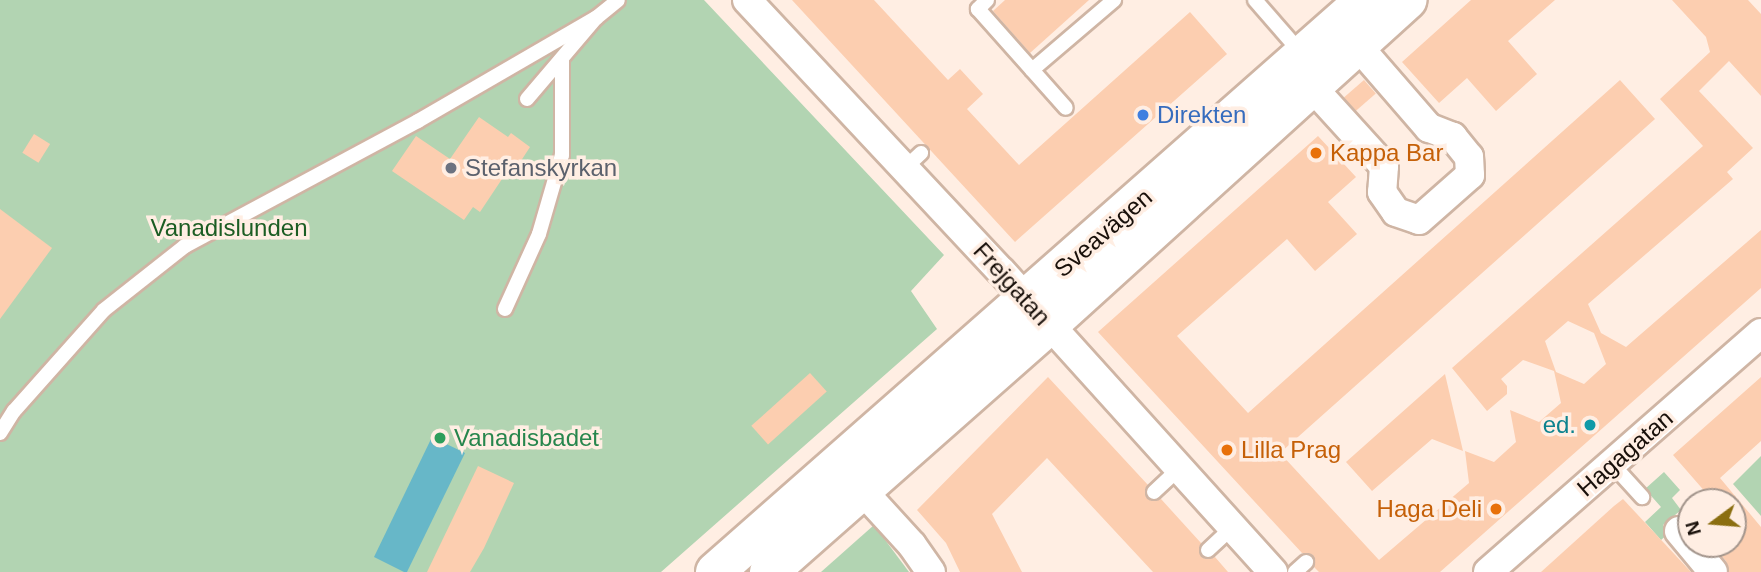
<!DOCTYPE html>
<html>
<head>
<meta charset="utf-8">
<style>
	body { margin:0 }
	#map { position:relative; width:1761px; height:572px; overflow:hidden; background:#ffeee3; font-family:Helvetica,sans-serif }
	div>[style] { position:absolute }
	.green>* { inset:0; background:#b2d4b2 }
	.water>* { inset:0; background:#67b7c8 }
	.building>* { inset:0; background:#fcceb0; transform-origin:0 0 }
	.roads { filter:drop-shadow(2px 0 #cfb5a4) drop-shadow(-2px 0 #cfb5a4) drop-shadow(0 2px #cfb5a4) drop-shadow(0 -2px #cfb5a4) }
	.lane>* { height:14px; margin:-7px; padding:0 7px; transform-origin:7px; border-radius:7px; background:#fff }
	.street>* { height:28px; margin:-14px; padding:0 14px; transform-origin:14px; border-radius:14px; background:#fff }
	.secondary>* { height:38px; margin:-19px; padding:0 19px; transform-origin:19px; border-radius:19px; background:#fff }
	.dots>* { width:19px; height:19px; translate:-50% -50%; box-sizing:border-box; border:4px solid #ffeee3; border-radius:50% }
	span { translate:-50% -50%; white-space:nowrap; text-align:center; line-height:1.15; -webkit-text-stroke:7px #ffeee3; paint-order:stroke }
	.shop-label { font-size:24px; color:#366cbe }
	.left { translate:0 -50%; text-align:left }
	.food-label { font-size:24px; color:#c56008 }
	.right { translate:-100% -50%; text-align:right }
	.worship-label { font-size:24px; color:#5b616d }
	.park-label { font-size:24px; color:#1b5d23 }
	.street-label { font-size:24px; color:#19100a }
	.culture-label { font-size:24px; color:#0d838f }
	.leisure-label { font-size:24px; color:#27864d }
	.north { position:absolute; left:1677px; top:488px; width:70px; height:70px; box-sizing:border-box; background:#ffeee3; border:2px solid #a3958c; border-radius:50%; rotate:254deg; font-size:19px; font-weight:700; line-height:28px; text-align:center; color:#19100a }
	.north::after { content:''; display:block; margin:auto; width:24px; height:32px; background:#8b6e10; clip-path:polygon(50% 0,100% 100%,50% 72%,0 100%) }
</style>
</head>
<body>
<div id="map">
	<div class="green">
		<div style="clip-path:polygon(0 0,704px 0,944px 255px,911px 291px,937px 329px,661px 572px,0 572px)"></div>
		<div style="clip-path:polygon(1761px 456px,1761px 516px,1733px 484px)"></div>
		<div style="clip-path:polygon(1664px 472px,1680px 490px,1672px 498px,1681px 510px,1663px 525px,1669px 533px,1661px 540px,1645px 522px,1661px 507px,1645px 489px)"></div>
		<div style="clip-path:polygon(874px 525px,909px 572px,821px 572px)"></div>
	</div>
	<div class="water">
		<div style="clip-path:polygon(432px 437px,465px 453px,407px 572px,404px 572px,374px 557px)"></div>
	</div>
	<div class="building">
		<div style="clip-path:polygon(792px 0,874px 0,948px 80px,960px 69px,983px 94px,967px 109px,1019px 165px,1190px 12px,1227px 54px,1015px 242px)"></div>
		<div style="clip-path:polygon(1005px 0,1089px 0,1030px 53px,993px 11px)"></div>
		<div style="clip-path:polygon(1471px 0,1555px 0,1508px 41px,1537px 74px,1496px 111px,1467px 78px,1439px 103px,1402px 62px)"></div>
		<div style="clip-path:polygon(evenodd,1672px 0,1748px 0,1761px 14px,1761px 96px,1729px 61px,1699px 91px,1753px 148px,1727px 172px,1733px 179px,1588px 304px,1601px 333px,1626px 347px,1761px 230px,1761px 288px,1440px 572px,1319px 572px,1314px 567px,1313px 555px,1302px 553px,1098px 332px,1318px 136px,1356px 177px,1328px 202px,1357px 234px,1315px 271px,1287px 239px,1177px 336px,1248px 413px,1620px 80px,1655px 119px,1280px 453px,1379px 560px,1469px 483px,1465px 451px,1494px 462px,1516px 442px,1510px 410px,1539px 422px,1561px 403px,1554px 371px,1523px 360px,1501px 379px,1507px 386px,1507px 394px,1487px 411px,1452px 368px,1703px 146px,1660px 99px,1710px 52px,1706px 37px,1672px 0,1568px 321px,1594px 333px,1606px 364px,1584px 384px,1556px 372px,1545px 341px,1568px 321px)"></div>
		<div style="left:1364px;top:80px;width:18px;height:27px;rotate:49deg"></div>
		<div style="clip-path:polygon(479px 117px,508px 137px,511px 133px,530px 147px,515px 170px,510px 167px,480px 212px,473px 207px,464px 220px,392px 171px,416px 136px,450px 159px)"></div>
		<div style="left:34px;top:134px;width:19px;height:22px;rotate:32deg"></div>
		<div style="clip-path:polygon(0 209px,52px 248px,0 319px)"></div>
		<div style="left:810px;top:373px;width:25px;height:79px;rotate:48deg"></div>
		<div style="clip-path:polygon(1445px 374px,1463px 451px,1432px 439px,1372px 491px,1346px 462px)"></div>
		<div style="clip-path:polygon(1048px 377px,1148px 485px,1145px 490px,1147px 498px,1152px 501px,1161px 499px,1201px 543px,1201px 556px,1206px 559px,1215px 557px,1228px 572px,1153px 572px,1047px 458px,992px 514px,1022px 572px,960px 572px,946px 543px,917px 510px)"></div>
		<div style="clip-path:polygon(1761px 377px,1761px 441px,1720px 478px,1761px 527px,1761px 572px,1729px 572px,1726px 561px,1711px 544px,1733px 544px,1733px 502px,1714px 502px,1673px 455px)"></div>
		<div style="clip-path:polygon(478px 466px,514px 483px,484px 548px,470px 572px,427px 572px)"></div>
		<div style="clip-path:polygon(1623px 499px,1691px 572px,1541px 572px,1614px 506px)"></div>
	</div>
	<div class="roads">
		<div class="lane">
			<div style="left:987px;top:0;width:13px;rotate:135deg"></div>
			<div style="left:978px;top:9px;width:132px;rotate:48.4deg"></div>
			<div style="left:1255px;top:0;width:73px;rotate:48.9deg"></div>
			<div style="left:1032px;top:70px;width:108px;rotate:-40.5deg"></div>
			<div style="left:527px;top:99px;width:106px;rotate:-49.6deg"></div>
			<div style="left:596px;top:18px;width:28px;rotate:-39deg"></div>
			<div style="left:905px;top:168px;width:22px;rotate:-43deg"></div>
			<div style="left:505px;top:309px;width:82px;rotate:-65.6deg"></div>
			<div style="left:539px;top:234px;width:82px;rotate:-73.8deg"></div>
			<div style="left:562px;top:155px;width:96px;rotate:-90deg"></div>
			<div style="left:0;top:433px;width:26px;rotate:-58deg"></div>
			<div style="left:14px;top:411px;width:135px;rotate:-48.3deg"></div>
			<div style="left:104px;top:310px;width:103px;rotate:-38.3deg"></div>
			<div style="left:185px;top:246px;width:264px;rotate:-28.2deg"></div>
			<div style="left:418px;top:121px;width:206px;rotate:-30.1deg"></div>
			<div style="left:1612px;top:464px;width:45px;rotate:47.7deg"></div>
			<div style="left:1154px;top:492px;width:35px;rotate:-43deg"></div>
			<div style="left:1208px;top:550px;width:34px;rotate:-43deg"></div>
			<div style="left:1295px;top:572px;width:15px;rotate:-42deg"></div>
		</div>
		<div class="street">
			<div style="left:747px;top:0;width:371px;rotate:46.9deg"></div>
			<div style="left:1001px;top:271px;width:406px;rotate:47.9deg"></div>
			<div style="left:1312px;top:87px;width:107px;rotate:47.7deg"></div>
			<div style="left:1384px;top:166px;width:26px;rotate:94deg"></div>
			<div style="left:1382px;top:192px;width:24px;rotate:55deg"></div>
			<div style="left:1396px;top:212px;width:24px;rotate:19deg"></div>
			<div style="left:1419px;top:220px;width:68px;rotate:-41.4deg"></div>
			<div style="left:1470px;top:175px;width:18px;rotate:-93deg"></div>
			<div style="left:1469px;top:157px;width:26px;rotate:-129deg"></div>
			<div style="left:1453px;top:137px;width:26px;rotate:-159deg"></div>
			<div style="left:1429px;top:128px;width:110px;rotate:-130.9deg"></div>
			<div style="left:849px;top:476px;width:93px;rotate:47.6deg"></div>
			<div style="left:912px;top:545px;width:33px;rotate:55deg"></div>
			<div style="left:1679px;top:531px;width:53px;rotate:50.3deg"></div>
			<div style="left:1488px;top:572px;width:363px;rotate:-41.2deg"></div>
		</div>
		<div class="secondary">
			<div style="left:715px;top:572px;width:866px;rotate:-41.35deg"></div>
			<div style="left:769px;top:572px;width:373px;rotate:-41.4deg"></div>
			<div style="left:1049px;top:325px;width:484px;rotate:-42.2deg"></div>
		</div>
	</div>
	<div class="dots">
		<div style="left:1143px;top:115px;background:#3f7fe0"></div>
		<div style="left:1316px;top:153px;background:#e8710a"></div>
		<div style="left:451px;top:168px;background:#6b7280"></div>
		<div style="left:1590px;top:425px;background:#0f9aa8"></div>
		<div style="left:440px;top:438px;background:#2e9e5b"></div>
		<div style="left:1227px;top:450px;background:#e8710a"></div>
		<div style="left:1496px;top:509px;background:#e8710a"></div>
	</div>
	<div class="shop-label">
		<span class="left" style="left:1157px;top:115px">Direkten</span>
	</div>
	<div class="food-label">
		<span class="left" style="left:1330px;top:153px">Kappa Bar</span>
		<span class="left" style="left:1241px;top:450px">Lilla Prag</span>
		<span class="right" style="left:1482px;top:509px">Haga Deli</span>
	</div>
	<div class="worship-label">
		<span class="left" style="left:465px;top:168px">Stefanskyrkan</span>
	</div>
	<div class="park-label">
		<span style="left:229px;top:228px">Vanadislunden</span>
	</div>
	<div class="street-label">
		<span style="left:1103px;top:233px;rotate:-41deg">Sveavägen</span>
		<span style="left:1012px;top:284px;rotate:48deg">Frejgatan</span>
		<span style="left:1625px;top:453px;rotate:-41deg">Hagagatan</span>
	</div>
	<div class="culture-label">
		<span class="right" style="left:1576px;top:425px">ed.</span>
	</div>
	<div class="leisure-label">
		<span class="left" style="left:454px;top:438px">Vanadisbadet</span>
	</div>
	<div class="north">N</div>
</div>
</body>
</html>
